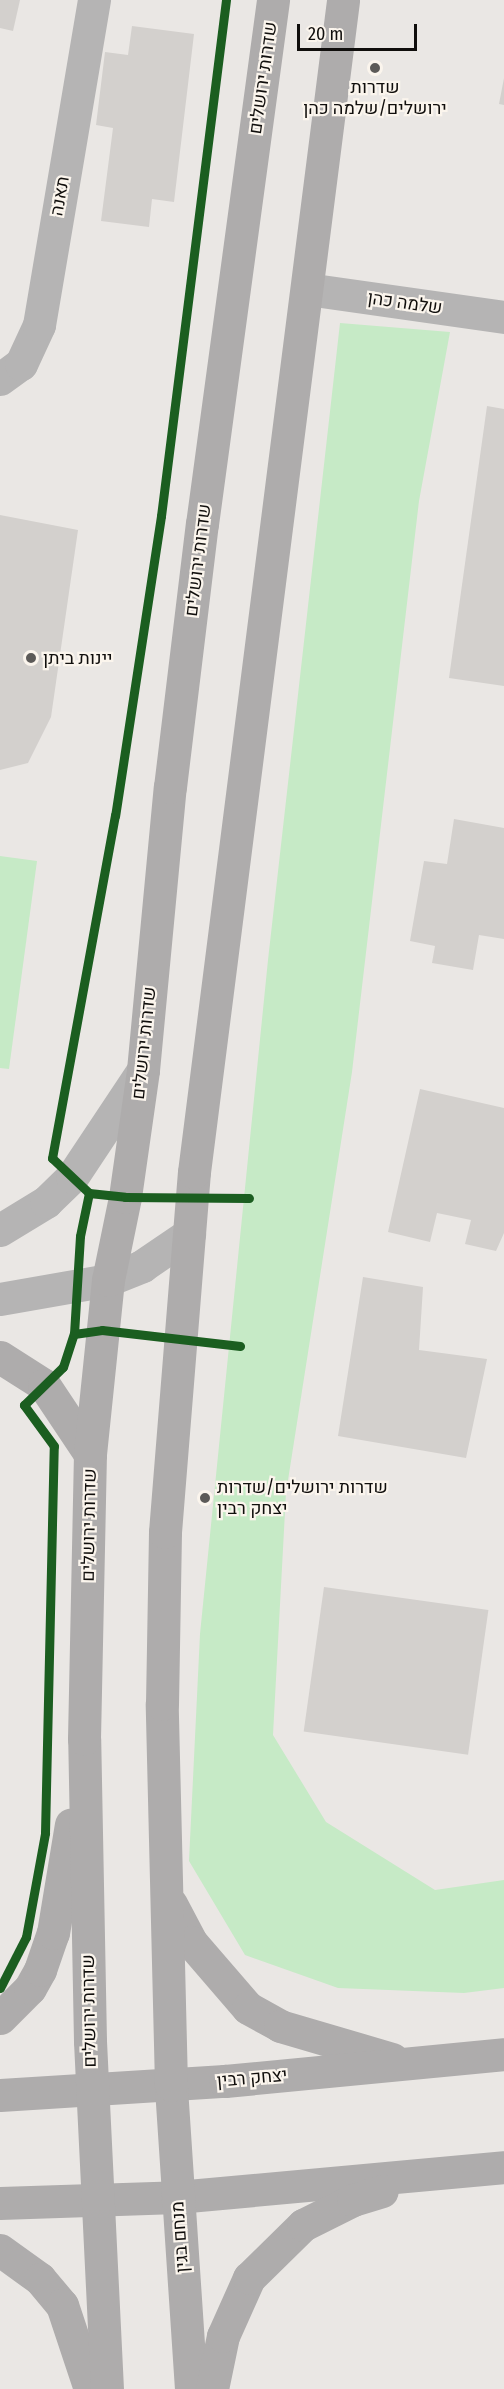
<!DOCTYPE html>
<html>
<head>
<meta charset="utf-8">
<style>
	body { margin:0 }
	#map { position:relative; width:504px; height:2389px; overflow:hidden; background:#eae7e4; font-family:"Fira Sans Condensed",Heebo,sans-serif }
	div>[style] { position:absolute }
	.green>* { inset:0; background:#c6eac6 }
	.building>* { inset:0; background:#d3d0cd; transform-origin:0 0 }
	.minor>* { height:33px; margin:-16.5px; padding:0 16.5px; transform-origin:16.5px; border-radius:16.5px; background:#b5b4b4 }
	.major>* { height:33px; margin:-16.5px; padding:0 16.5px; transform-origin:16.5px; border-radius:16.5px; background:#aeacac }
	.cycleway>* { height:9px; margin:-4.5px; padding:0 4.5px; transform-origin:4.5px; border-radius:4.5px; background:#1b5e20 }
	.dots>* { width:16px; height:16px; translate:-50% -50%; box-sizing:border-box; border:3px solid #fbf5ed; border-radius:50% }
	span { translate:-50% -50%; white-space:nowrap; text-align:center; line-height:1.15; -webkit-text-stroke:4.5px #fbf5ed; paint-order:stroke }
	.street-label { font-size:18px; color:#100e0c }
	.poi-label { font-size:18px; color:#100e0c }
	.left { translate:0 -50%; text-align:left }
	.scale { position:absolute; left:297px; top:24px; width:120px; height:27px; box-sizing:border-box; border:3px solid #100e0c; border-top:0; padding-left:8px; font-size:18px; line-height:21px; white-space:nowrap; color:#100e0c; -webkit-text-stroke:4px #fbf5ed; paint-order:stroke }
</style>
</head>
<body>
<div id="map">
	<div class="green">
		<div style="clip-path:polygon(340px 323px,450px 332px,419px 501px,352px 1072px,286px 1493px,273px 1735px,326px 1822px,435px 1890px,504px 1880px,504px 1988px,464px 1993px,338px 1988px,245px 1955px,189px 1861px,200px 1634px,268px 960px)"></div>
		<div style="clip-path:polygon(0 856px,37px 861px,9px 1069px,0 1068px)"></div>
	</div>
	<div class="building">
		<div style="clip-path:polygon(0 0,20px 0,13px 31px,0 28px)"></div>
		<div style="clip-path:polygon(132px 26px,194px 34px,174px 202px,152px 199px,149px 227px,101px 221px,113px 128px,96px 125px,105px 52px,128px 55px)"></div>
		<div style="clip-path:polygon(504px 78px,504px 105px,499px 104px)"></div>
		<div style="clip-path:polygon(487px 406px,504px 409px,504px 686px,449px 678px)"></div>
		<div style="clip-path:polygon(0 515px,78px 530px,51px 717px,28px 763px,0 770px)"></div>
		<div style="clip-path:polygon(454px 819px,504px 828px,504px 939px,479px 935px,473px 970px,432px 963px,435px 946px,410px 941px,424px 861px,447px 864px)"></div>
		<div style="clip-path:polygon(420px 1089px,504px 1108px,504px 1233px,496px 1251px,465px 1244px,471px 1220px,437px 1213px,430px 1242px,388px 1232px)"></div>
		<div style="clip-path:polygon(363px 1277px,423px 1287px,419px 1350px,487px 1359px,466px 1458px,338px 1436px)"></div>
		<div style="left:324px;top:1587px;width:166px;height:146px;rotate:8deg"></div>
	</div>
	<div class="minor">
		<div style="left:307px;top:289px;width:199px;rotate:8.1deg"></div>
		<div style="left:0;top:379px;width:26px;rotate:-36deg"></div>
		<div style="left:21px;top:364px;width:43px;rotate:-65.2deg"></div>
		<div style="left:39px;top:325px;width:330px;rotate:-80.4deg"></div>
		<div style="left:0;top:1230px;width:54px;rotate:-31.3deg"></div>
		<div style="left:46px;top:1202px;width:36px;rotate:-44deg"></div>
		<div style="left:72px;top:1177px;width:128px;rotate:-56.4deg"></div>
		<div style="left:0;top:1299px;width:110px;rotate:-10deg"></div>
		<div style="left:108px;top:1280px;width:37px;rotate:-22deg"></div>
		<div style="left:142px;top:1266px;width:57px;rotate:-34.2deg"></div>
	</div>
	<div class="major">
		<div style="left:0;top:1357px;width:52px;rotate:32.5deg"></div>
		<div style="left:44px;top:1385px;width:83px;rotate:56.3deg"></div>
		<div style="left:171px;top:1904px;width:43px;rotate:62.2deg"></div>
		<div style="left:191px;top:1942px;width:87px;rotate:49.2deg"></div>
		<div style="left:248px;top:2008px;width:37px;rotate:29deg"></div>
		<div style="left:280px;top:2026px;width:117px;rotate:16.4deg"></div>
		<div style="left:0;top:2018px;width:42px;rotate:-45deg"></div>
		<div style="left:30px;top:1988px;width:21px;rotate:-61deg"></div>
		<div style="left:40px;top:1970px;width:39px;rotate:-71deg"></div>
		<div style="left:53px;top:1933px;width:110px;rotate:-80.6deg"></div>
		<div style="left:0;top:2095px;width:225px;rotate:-3.6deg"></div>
		<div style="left:225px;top:2081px;width:280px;rotate:-5.5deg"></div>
		<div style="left:0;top:2203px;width:177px;rotate:-1.9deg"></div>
		<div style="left:177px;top:2197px;width:328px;rotate:-5.2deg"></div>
		<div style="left:0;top:2250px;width:49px;rotate:35.9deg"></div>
		<div style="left:40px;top:2279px;width:34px;rotate:50deg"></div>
		<div style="left:62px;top:2305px;width:89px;rotate:71.6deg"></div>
		<div style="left:107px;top:2389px;width:348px;rotate:-92.8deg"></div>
		<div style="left:90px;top:2041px;width:302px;rotate:-91.1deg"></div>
		<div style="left:84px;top:1739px;width:285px;rotate:-88.8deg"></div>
		<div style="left:90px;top:1454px;width:175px;rotate:-84.1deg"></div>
		<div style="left:108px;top:1280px;width:85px;rotate:-78.4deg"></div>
		<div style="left:125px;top:1197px;width:128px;rotate:-81.9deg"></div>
		<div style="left:143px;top:1070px;width:284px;rotate:-84.6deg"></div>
		<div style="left:170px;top:787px;width:265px;rotate:-83.1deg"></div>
		<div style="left:202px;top:524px;width:529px;rotate:-82.28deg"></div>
		<div style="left:191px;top:2389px;width:305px;rotate:-93.8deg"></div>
		<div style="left:171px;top:2085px;width:381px;rotate:-91.4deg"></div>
		<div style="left:162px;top:1704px;width:172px;rotate:-89deg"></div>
		<div style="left:165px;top:1532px;width:361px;rotate:-85.4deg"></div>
		<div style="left:194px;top:1172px;width:1181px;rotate:-82.75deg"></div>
		<div style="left:212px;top:2389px;width:54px;rotate:-78.3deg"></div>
		<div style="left:223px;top:2336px;width:64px;rotate:-65.9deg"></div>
		<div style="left:249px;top:2278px;width:76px;rotate:-44.5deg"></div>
		<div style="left:303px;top:2225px;width:56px;rotate:-26.6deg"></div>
		<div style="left:353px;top:2200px;width:30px;rotate:-17deg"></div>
	</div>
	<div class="cycleway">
		<div style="left:226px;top:0;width:520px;rotate:97.18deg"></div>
		<div style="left:161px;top:516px;width:303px;rotate:98.7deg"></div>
		<div style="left:115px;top:815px;width:349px;rotate:100.4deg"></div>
		<div style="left:52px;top:1158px;width:51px;rotate:43.4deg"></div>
		<div style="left:89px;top:1193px;width:36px;rotate:6deg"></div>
		<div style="left:125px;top:1197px;width:124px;rotate:0.5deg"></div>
		<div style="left:74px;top:1334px;width:28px;rotate:-8deg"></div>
		<div style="left:102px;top:1330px;width:139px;rotate:6.6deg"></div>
		<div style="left:0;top:1988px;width:57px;rotate:-63deg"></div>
		<div style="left:26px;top:1937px;width:106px;rotate:-79.6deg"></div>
		<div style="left:45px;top:1833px;width:387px;rotate:-88.7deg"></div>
		<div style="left:54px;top:1446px;width:51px;rotate:-126.2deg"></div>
		<div style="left:24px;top:1405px;width:54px;rotate:-44.3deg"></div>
		<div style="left:63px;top:1367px;width:35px;rotate:-72deg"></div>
		<div style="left:74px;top:1334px;width:98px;rotate:-86.5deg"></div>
		<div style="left:80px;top:1236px;width:44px;rotate:-78.2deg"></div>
	</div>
	<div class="dots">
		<div style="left:375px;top:68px;background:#5c5a58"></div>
		<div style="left:31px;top:658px;background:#5c5a58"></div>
		<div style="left:205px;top:1498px;background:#5c5a58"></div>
	</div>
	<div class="street-label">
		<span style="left:263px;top:78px;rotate:-82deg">שדרות ירושלים</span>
		<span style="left:60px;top:196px;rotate:-80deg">תאנה</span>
		<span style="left:405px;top:303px;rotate:8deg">שלמה כהן</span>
		<span style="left:198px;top:560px;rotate:-83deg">שדרות ירושלים</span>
		<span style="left:144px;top:1043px;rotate:-84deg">שדרות ירושלים</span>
		<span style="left:89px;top:1525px;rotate:-89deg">שדרות ירושלים</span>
		<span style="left:89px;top:2011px;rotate:-91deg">שדרות ירושלים</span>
		<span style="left:252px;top:2078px;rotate:-5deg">יצחק רבין</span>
		<span style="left:180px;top:2237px;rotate:-94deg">מנחם בגין</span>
	</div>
	<div class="poi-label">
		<span style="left:375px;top:98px">שדרות<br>ירושלים/שלמה כהן</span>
		<span class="left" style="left:43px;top:658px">יינות ביתן</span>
		<span class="left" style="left:217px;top:1498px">שדרות ירושלים/שדרות<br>יצחק רבין</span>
	</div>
	<div class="scale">20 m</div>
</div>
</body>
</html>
